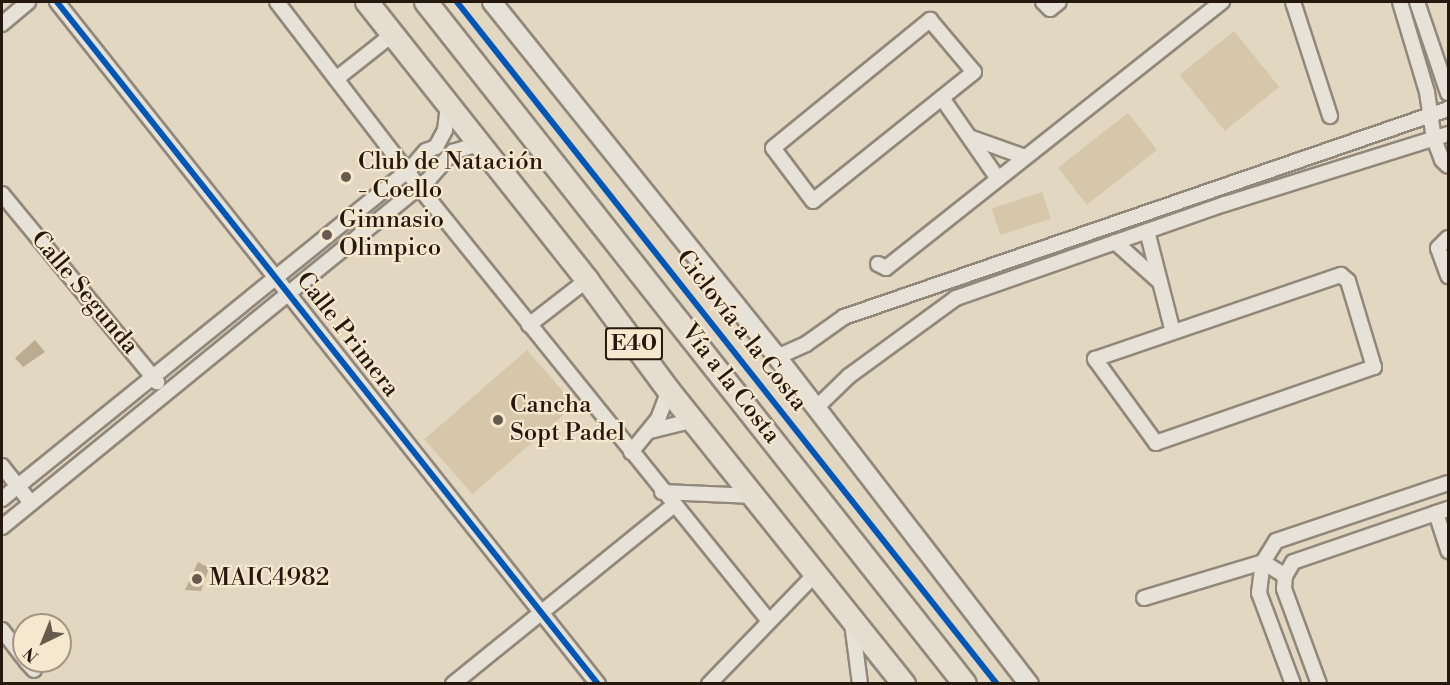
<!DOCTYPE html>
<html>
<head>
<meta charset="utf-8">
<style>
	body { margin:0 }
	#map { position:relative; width:1450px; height:685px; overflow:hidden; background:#e2d7c1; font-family:"Libre Bodoni",serif }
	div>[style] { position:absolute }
	.green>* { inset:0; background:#d6c7aa; transform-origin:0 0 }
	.water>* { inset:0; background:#bbac91 }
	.roads { filter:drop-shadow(2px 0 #91887b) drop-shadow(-2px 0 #91887b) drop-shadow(0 2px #91887b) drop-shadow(0 -2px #91887b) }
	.minor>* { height:14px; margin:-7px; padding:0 7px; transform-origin:7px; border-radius:7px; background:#e7e2d7 }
	.tertiary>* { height:18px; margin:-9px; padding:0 9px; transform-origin:9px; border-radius:9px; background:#e7e2d7 }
	.trunk>* { height:22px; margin:-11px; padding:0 11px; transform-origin:11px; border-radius:11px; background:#e4ddd0 }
	.cycleway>* { height:6px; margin:-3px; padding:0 3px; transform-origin:3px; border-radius:3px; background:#0057b8 }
	.dots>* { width:16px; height:16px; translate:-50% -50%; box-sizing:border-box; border:3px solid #f5e8ce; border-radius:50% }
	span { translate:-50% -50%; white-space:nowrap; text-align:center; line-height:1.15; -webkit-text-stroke:4.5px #f5e8ce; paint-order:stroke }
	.shield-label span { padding:2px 4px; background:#f5e8ce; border:2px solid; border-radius:4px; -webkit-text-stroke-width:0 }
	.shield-label { font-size:22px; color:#25180f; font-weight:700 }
	.poi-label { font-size:24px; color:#25180f }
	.left { translate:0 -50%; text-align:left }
	.street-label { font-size:24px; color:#25180f }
	.frame { position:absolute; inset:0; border:3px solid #25180f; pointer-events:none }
	.north { position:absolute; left:12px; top:613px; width:60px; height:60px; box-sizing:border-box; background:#f5e8ce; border:2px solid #a29582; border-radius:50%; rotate:223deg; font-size:16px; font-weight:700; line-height:24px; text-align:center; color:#25180f }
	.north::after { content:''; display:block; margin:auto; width:21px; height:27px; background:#675b4d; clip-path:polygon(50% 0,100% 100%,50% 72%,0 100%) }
</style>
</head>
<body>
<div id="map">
	<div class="green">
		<div style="left:1234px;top:31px;width:72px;height:70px;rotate:51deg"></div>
		<div style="left:1128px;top:113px;width:47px;height:89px;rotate:52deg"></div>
		<div style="left:1042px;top:192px;width:28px;height:53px;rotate:72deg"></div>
		<div style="left:527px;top:350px;width:73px;height:136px;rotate:49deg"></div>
	</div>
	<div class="water">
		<div style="clip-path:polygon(35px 340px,45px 352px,23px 367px,15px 358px)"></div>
		<div style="clip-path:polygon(198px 562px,209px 568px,201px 591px,185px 590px)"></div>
	</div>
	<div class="roads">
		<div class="minor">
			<div style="left:57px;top:2px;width:871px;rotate:51.58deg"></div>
			<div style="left:277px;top:2px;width:233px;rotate:52.5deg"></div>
			<div style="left:419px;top:187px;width:558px;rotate:51.12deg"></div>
			<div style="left:1043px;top:2px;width:10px;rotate:45deg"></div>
			<div style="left:1050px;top:9px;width:11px;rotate:-38deg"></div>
			<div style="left:1293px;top:2px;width:120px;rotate:72deg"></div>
			<div style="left:1400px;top:2px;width:94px;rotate:73.3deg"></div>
			<div style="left:1427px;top:92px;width:48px;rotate:81.5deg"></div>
			<div style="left:1434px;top:139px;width:22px;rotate:69deg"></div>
			<div style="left:1442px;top:160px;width:8px;rotate:45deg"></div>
			<div style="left:1417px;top:2px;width:96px;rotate:71.2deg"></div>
			<div style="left:930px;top:20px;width:68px;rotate:49.8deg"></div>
			<div style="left:974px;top:72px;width:206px;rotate:141.3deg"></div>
			<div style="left:813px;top:201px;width:66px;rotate:-127deg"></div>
			<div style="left:773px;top:148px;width:203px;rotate:-39.2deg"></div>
			<div style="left:2px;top:24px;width:34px;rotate:-40deg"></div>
			<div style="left:336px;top:79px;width:73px;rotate:-38.3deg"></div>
			<div style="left:942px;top:98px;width:98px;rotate:55.3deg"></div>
			<div style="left:972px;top:138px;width:56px;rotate:19.7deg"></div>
			<div style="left:2px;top:194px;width:244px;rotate:50.5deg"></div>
			<div style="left:1147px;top:231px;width:104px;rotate:75.6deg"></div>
			<div style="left:1448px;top:238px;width:14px;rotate:135deg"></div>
			<div style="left:1438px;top:248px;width:30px;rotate:70deg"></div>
			<div style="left:1115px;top:242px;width:59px;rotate:41.6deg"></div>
			<div style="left:878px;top:264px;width:9px;rotate:27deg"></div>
			<div style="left:886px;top:268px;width:429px;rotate:-38.4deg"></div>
			<div style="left:1341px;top:275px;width:9px;rotate:41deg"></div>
			<div style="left:1348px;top:281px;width:90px;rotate:73.2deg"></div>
			<div style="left:1374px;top:367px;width:231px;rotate:160.8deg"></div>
			<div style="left:1156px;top:443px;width:104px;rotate:-126deg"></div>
			<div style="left:1095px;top:359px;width:260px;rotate:-18.9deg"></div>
			<div style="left:529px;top:325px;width:73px;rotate:-37.8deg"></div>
			<div style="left:777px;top:357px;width:32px;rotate:-24deg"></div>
			<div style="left:806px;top:344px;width:47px;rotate:-35.4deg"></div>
			<div style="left:844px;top:317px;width:639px;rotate:-19deg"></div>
			<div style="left:816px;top:408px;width:46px;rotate:-44.1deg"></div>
			<div style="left:849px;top:376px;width:132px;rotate:-36.1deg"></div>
			<div style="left:956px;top:298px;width:285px;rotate:-19.3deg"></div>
			<div style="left:1225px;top:204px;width:234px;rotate:-17.4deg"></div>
			<div style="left:650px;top:431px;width:45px;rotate:-14deg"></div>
			<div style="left:631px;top:452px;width:43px;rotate:-50.7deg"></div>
			<div style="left:658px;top:419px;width:30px;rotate:-69deg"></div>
			<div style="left:2px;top:466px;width:47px;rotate:51.9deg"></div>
			<div style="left:662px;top:492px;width:92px;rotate:2.5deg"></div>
			<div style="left:2px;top:499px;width:526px;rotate:-38.98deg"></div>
			<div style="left:411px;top:168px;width:23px;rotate:-49deg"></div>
			<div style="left:426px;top:151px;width:11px;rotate:-22deg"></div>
			<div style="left:436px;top:147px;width:19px;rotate:-62deg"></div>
			<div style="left:445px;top:130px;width:26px;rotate:-83deg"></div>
			<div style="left:1436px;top:513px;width:40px;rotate:72deg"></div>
			<div style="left:2px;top:527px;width:552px;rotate:-39.19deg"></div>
			<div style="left:430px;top:178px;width:35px;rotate:-49deg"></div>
			<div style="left:453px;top:152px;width:28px;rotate:-18deg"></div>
			<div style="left:1144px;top:598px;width:124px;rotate:-16.8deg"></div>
			<div style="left:1263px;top:562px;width:26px;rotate:32deg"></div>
			<div style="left:852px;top:623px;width:62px;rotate:82.5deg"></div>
			<div style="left:2px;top:630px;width:36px;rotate:52deg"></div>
			<div style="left:26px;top:661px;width:12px;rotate:48deg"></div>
			<div style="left:453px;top:684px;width:284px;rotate:-39deg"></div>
			<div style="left:709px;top:684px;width:156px;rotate:-46deg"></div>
			<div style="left:1293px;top:684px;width:97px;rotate:-110.5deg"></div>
			<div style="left:1259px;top:593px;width:31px;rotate:-83deg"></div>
			<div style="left:1263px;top:562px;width:25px;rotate:-58deg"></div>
			<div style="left:1276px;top:541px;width:182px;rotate:-18.6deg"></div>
			<div style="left:1319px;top:684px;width:101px;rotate:-110.2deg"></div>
			<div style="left:1284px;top:589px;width:13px;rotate:-86deg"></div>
			<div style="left:1285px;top:576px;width:16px;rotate:-60deg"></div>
			<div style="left:1293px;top:562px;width:164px;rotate:-18.9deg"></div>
		</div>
		<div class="tertiary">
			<div style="left:492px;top:2px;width:455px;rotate:51.2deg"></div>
			<div style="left:777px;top:357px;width:413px;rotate:52.4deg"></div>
		</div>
		<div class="trunk">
			<div style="left:367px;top:2px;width:355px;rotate:51.6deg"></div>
			<div style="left:587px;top:280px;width:138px;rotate:53.5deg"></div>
			<div style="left:669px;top:391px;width:376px;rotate:51.3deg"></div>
			<div style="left:426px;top:2px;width:869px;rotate:51.68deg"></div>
		</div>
	</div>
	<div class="cycleway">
		<div style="left:57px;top:2px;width:871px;rotate:51.58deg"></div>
		<div style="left:457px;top:2px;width:870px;rotate:51.63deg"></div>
	</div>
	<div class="dots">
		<div style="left:346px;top:177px;background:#675b4d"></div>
		<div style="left:327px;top:235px;background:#675b4d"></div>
		<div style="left:498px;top:420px;background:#675b4d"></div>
		<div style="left:197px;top:579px;background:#675b4d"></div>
	</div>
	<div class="shield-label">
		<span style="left:634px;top:344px">E40</span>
	</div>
	<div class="poi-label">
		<span class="left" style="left:358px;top:177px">Club de Natación<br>- Coello</span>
		<span class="left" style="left:339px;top:235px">Gimnasio<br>Olimpico</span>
		<span class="left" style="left:510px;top:420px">Cancha<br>Sopt Padel</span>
		<span class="left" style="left:209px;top:579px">MAIC4982</span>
	</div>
	<div class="street-label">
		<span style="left:84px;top:293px;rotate:50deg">Calle Segunda</span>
		<span style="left:741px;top:331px;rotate:52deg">Ciclovía a la Costa</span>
		<span style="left:347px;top:335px;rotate:52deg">Calle Primera</span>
		<span style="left:730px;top:384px;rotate:52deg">Vía a la Costa</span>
	</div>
	<div class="frame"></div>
	<div class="north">N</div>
</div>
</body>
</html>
